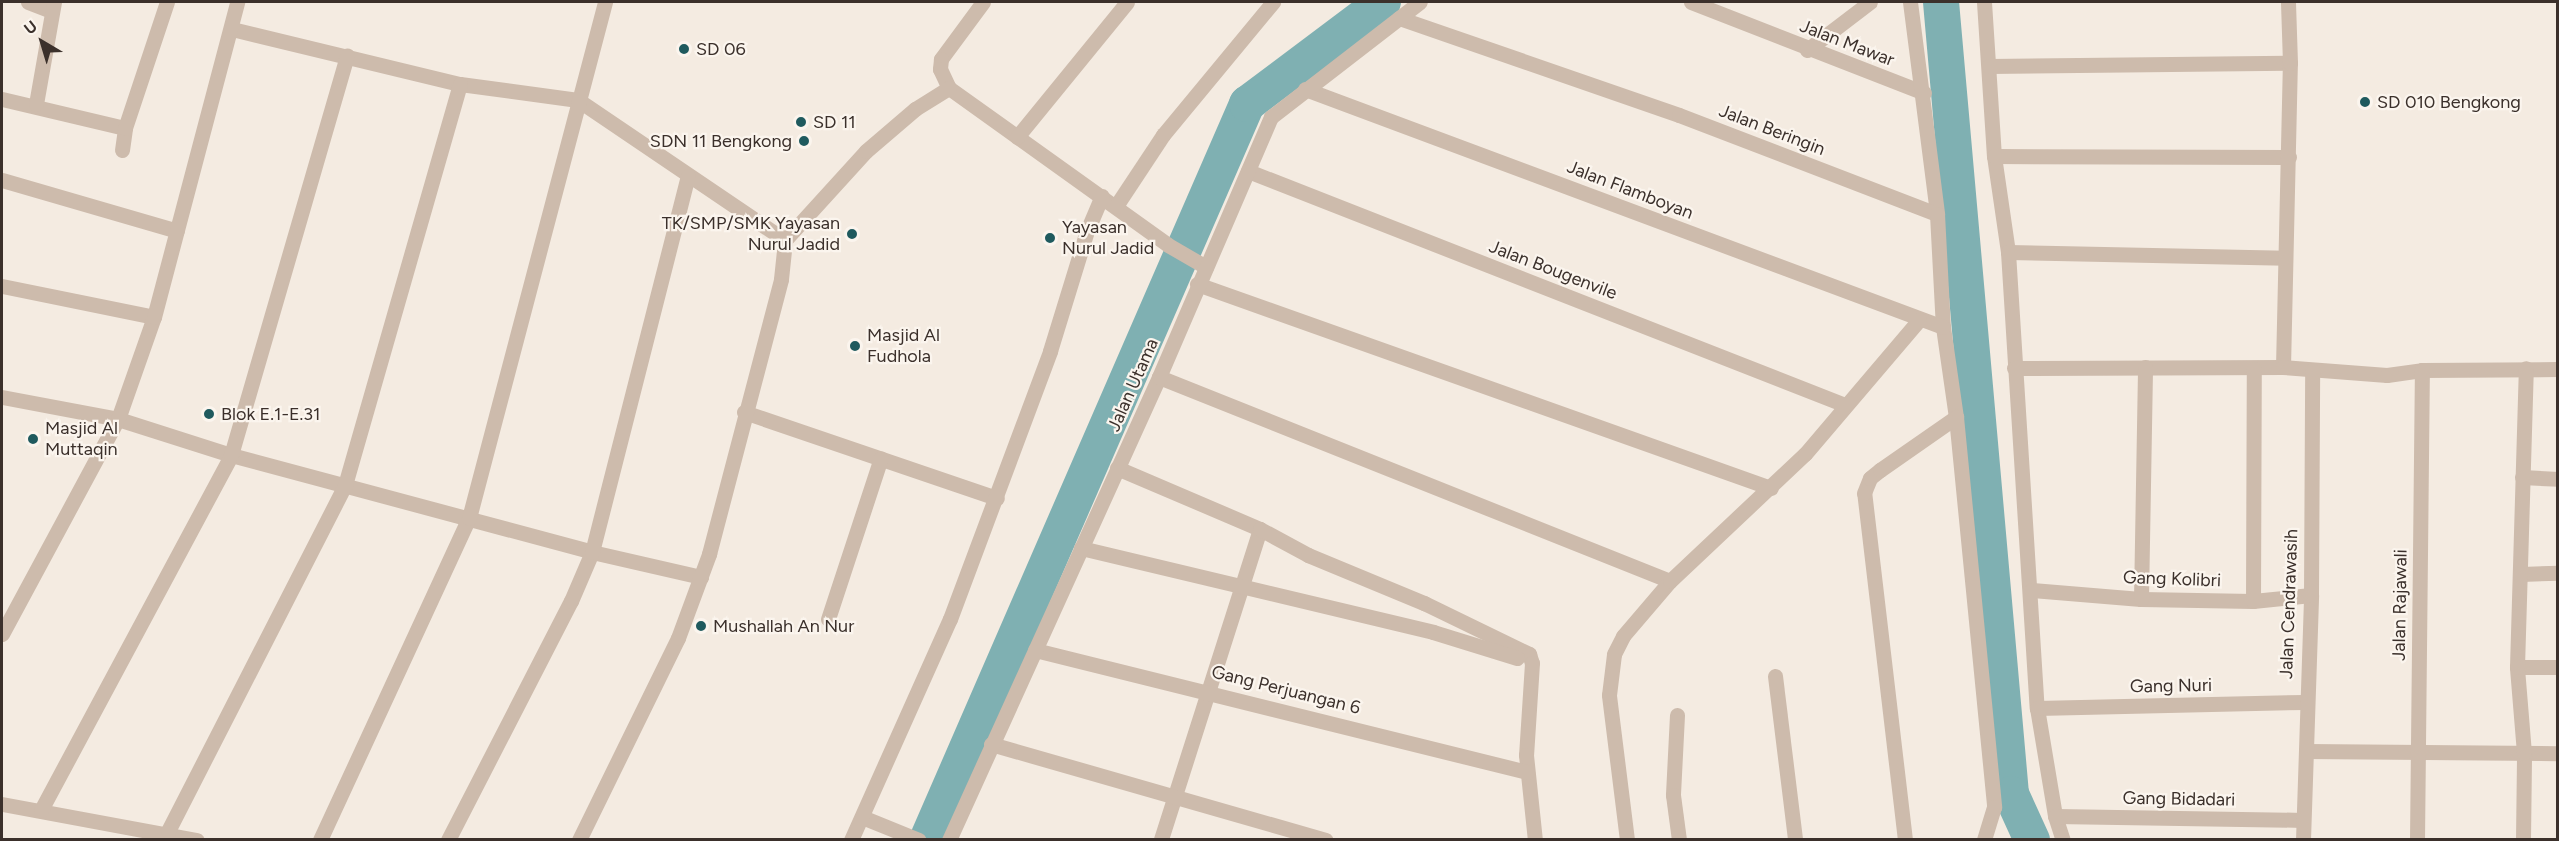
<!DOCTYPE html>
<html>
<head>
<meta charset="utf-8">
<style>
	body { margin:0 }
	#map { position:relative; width:2559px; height:841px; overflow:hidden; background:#f4ebe1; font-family:Figtree,sans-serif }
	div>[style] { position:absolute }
	.river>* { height:36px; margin:-18px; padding:0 18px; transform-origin:18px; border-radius:18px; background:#7fb0b2 }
	.minor>* { height:15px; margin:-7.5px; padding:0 7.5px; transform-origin:7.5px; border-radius:7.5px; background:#cdbbac }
	.dots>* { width:16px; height:16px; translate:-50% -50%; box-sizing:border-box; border:3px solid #fbf5ee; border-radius:50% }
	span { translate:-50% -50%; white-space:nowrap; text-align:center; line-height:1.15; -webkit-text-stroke:4.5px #fbf5ee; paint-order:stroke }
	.street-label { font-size:18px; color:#3b302b }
	.poi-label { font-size:18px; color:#3b302b }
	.left { translate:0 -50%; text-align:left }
	.right { translate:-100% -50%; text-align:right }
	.frame { position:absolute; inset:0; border:3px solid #3b302b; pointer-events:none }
	.north { position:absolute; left:12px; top:12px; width:60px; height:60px; -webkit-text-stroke:4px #fbf5ee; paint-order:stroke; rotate:322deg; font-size:16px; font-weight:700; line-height:24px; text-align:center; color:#3b302b }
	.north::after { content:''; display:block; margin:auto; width:21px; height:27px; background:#3b302b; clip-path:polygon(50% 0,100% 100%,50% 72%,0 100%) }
</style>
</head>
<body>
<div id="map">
	<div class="river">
		<div style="left:1941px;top:2px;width:795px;rotate:84.95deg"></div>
		<div style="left:2011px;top:794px;width:51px;rotate:65.5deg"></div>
		<div style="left:927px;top:840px;width:803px;rotate:-66.5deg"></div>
		<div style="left:1247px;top:104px;width:170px;rotate:-36.9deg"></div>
	</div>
	<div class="minor">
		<div style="left:28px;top:2px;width:25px;rotate:21deg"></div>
		<div style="left:983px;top:2px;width:71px;rotate:126.4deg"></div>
		<div style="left:941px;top:59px;width:10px;rotate:96deg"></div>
		<div style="left:940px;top:69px;width:21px;rotate:65deg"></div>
		<div style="left:949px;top:88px;width:269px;rotate:35.6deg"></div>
		<div style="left:1168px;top:245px;width:44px;rotate:30.1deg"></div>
		<div style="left:1691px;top:2px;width:250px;rotate:21.3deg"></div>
		<div style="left:1910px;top:2px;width:214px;rotate:82.7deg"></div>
		<div style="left:1984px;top:2px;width:154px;rotate:86.3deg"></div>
		<div style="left:1994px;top:156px;width:97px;rotate:81.7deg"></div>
		<div style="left:2008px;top:252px;width:457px;rotate:86.4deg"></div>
		<div style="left:2037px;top:708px;width:109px;rotate:80.5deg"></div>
		<div style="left:2055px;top:816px;width:25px;rotate:72deg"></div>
		<div style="left:1399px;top:18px;width:296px;rotate:19.1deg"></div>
		<div style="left:1679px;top:115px;width:276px;rotate:21deg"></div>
		<div style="left:1937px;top:214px;width:113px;rotate:87deg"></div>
		<div style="left:1943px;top:327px;width:91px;rotate:81.8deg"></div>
		<div style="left:1956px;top:417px;width:392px;rotate:84.4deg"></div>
		<div style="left:1994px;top:807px;width:34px;rotate:107deg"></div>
		<div style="left:232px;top:29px;width:235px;rotate:13.6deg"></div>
		<div style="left:460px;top:84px;width:119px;rotate:7.7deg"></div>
		<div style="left:578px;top:100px;width:250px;rotate:34.1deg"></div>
		<div style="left:1807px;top:50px;width:79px;rotate:-37.3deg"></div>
		<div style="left:1989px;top:66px;width:301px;rotate:-0.6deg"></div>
		<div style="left:1305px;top:89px;width:681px;rotate:20.46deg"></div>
		<div style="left:2px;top:99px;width:126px;rotate:13.3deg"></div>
		<div style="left:36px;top:104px;width:104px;rotate:-80deg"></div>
		<div style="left:1017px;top:137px;width:174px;rotate:-50.8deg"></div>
		<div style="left:122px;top:150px;width:22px;rotate:-82deg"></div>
		<div style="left:125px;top:128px;width:133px;rotate:-71.6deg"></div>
		<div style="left:1994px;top:156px;width:295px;rotate:0.2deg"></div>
		<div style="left:1248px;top:171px;width:641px;rotate:21.4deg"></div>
		<div style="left:2px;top:180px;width:182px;rotate:16.2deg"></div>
		<div style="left:1116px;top:206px;width:85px;rotate:-56.5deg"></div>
		<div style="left:1163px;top:135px;width:173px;rotate:-50.4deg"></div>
		<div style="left:2008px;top:252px;width:277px;rotate:1.2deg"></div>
		<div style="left:1197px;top:284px;width:609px;rotate:19.57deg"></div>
		<div style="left:2px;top:286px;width:155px;rotate:11.5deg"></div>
		<div style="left:2283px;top:367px;width:304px;rotate:-88.7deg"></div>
		<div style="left:2290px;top:63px;width:61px;rotate:-91.9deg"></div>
		<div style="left:2014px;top:368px;width:269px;rotate:-0.2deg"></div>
		<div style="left:2283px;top:367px;width:104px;rotate:4.4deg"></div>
		<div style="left:2387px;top:375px;width:35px;rotate:-8deg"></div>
		<div style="left:2422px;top:370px;width:136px;rotate:-0.4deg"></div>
		<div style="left:1159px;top:377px;width:550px;rotate:21.76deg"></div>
		<div style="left:2px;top:397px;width:118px;rotate:10.7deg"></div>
		<div style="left:118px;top:419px;width:119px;rotate:17.7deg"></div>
		<div style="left:231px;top:455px;width:374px;rotate:15deg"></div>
		<div style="left:592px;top:552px;width:112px;rotate:12.9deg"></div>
		<div style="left:744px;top:412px;width:267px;rotate:18.8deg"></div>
		<div style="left:1117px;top:468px;width:155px;rotate:23.1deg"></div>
		<div style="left:1260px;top:529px;width:326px;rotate:107.7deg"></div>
		<div style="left:2522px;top:477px;width:36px;rotate:3deg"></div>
		<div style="left:1260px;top:529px;width:55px;rotate:28.4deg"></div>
		<div style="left:1308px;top:555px;width:126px;rotate:22.5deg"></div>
		<div style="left:1424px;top:603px;width:117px;rotate:25.9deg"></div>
		<div style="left:1529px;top:654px;width:9px;rotate:72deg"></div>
		<div style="left:1532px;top:663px;width:92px;rotate:93.7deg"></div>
		<div style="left:1526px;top:755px;width:85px;rotate:84deg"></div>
		<div style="left:1081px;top:548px;width:362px;rotate:13.4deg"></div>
		<div style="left:1433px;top:632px;width:88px;rotate:17.2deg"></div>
		<div style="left:2521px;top:574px;width:37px;rotate:-2deg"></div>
		<div style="left:2032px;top:590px;width:109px;rotate:4.7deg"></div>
		<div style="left:2141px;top:599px;width:112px;rotate:1deg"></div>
		<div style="left:2253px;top:601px;width:58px;rotate:-5.9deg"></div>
		<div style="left:2141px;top:599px;width:232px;rotate:-89deg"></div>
		<div style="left:2253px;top:601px;width:232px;rotate:-89.8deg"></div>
		<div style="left:828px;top:619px;width:169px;rotate:-71.8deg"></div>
		<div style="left:2px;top:634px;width:244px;rotate:-61.7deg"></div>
		<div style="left:118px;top:419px;width:108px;rotate:-70.6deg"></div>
		<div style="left:154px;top:317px;width:326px;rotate:-75.2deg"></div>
		<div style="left:1035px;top:650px;width:507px;rotate:13.93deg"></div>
		<div style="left:2517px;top:667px;width:41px"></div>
		<div style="left:1775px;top:676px;width:165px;rotate:83deg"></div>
		<div style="left:2037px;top:708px;width:268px;rotate:-1.3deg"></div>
		<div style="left:1677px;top:715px;width:80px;rotate:92.9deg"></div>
		<div style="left:1673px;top:795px;width:45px;rotate:82.4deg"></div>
		<div style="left:991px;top:744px;width:348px;rotate:16deg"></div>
		<div style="left:2306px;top:751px;width:252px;rotate:0.5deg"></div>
		<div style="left:2px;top:804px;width:198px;rotate:10.5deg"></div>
		<div style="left:41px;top:810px;width:403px;rotate:-61.8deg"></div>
		<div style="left:231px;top:455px;width:416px;rotate:-73.8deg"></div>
		<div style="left:2055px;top:816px;width:247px;rotate:0.9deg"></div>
		<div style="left:862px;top:817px;width:61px;rotate:22deg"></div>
		<div style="left:168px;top:831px;width:389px;rotate:-62.9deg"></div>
		<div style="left:345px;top:485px;width:417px;rotate:-74deg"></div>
		<div style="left:320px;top:840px;width:355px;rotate:-65.2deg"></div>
		<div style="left:469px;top:518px;width:534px;rotate:-75.23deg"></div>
		<div style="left:448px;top:840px;width:269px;rotate:-62.8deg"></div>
		<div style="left:571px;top:601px;width:53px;rotate:-66.8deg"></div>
		<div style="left:592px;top:552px;width:388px;rotate:-75.7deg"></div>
		<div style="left:579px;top:840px;width:225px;rotate:-63.9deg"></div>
		<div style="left:678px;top:638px;width:90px;rotate:-69.7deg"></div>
		<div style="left:709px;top:554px;width:284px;rotate:-75.3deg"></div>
		<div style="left:781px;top:279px;width:39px;rotate:-84deg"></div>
		<div style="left:785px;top:240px;width:120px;rotate:-47.7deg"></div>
		<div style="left:866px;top:151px;width:65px;rotate:-40.6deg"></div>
		<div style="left:915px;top:109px;width:40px;rotate:-32deg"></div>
		<div style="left:851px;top:840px;width:242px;rotate:-65.9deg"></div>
		<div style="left:950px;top:619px;width:286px;rotate:-69.5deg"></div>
		<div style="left:1050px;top:351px;width:126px;rotate:-72.9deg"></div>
		<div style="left:1087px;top:231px;width:38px;rotate:-67deg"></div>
		<div style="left:949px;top:840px;width:508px;rotate:-65.6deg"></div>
		<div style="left:1159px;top:377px;width:283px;rotate:-66.7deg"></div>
		<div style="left:1271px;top:117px;width:188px;rotate:-37.7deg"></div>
		<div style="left:1627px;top:840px;width:146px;rotate:-97.1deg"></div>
		<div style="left:1609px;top:695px;width:41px;rotate:-83deg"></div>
		<div style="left:1614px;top:654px;width:20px;rotate:-63deg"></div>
		<div style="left:1623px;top:636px;width:72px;rotate:-49.5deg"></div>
		<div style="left:1670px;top:581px;width:185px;rotate:-43.3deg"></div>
		<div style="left:1805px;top:454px;width:176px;rotate:-49.6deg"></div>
		<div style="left:1905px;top:840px;width:349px;rotate:-96.7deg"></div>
		<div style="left:1864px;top:493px;width:16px;rotate:-68deg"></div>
		<div style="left:1870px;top:478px;width:13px;rotate:-39deg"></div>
		<div style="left:1880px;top:470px;width:93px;rotate:-34.9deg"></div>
		<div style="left:2303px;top:840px;width:245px;rotate:-88.1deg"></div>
		<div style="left:2311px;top:595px;width:225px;rotate:-89.7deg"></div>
		<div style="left:2417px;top:840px;width:470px;rotate:-89.4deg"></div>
		<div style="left:2523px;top:840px;width:87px;rotate:-89.3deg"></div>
		<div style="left:2524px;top:753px;width:86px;rotate:-94.7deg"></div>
		<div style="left:2517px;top:667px;width:299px;rotate:-88.3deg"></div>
	</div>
	<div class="dots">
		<div style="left:684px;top:49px;background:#1f5a5e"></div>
		<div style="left:2365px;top:102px;background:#1f5a5e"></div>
		<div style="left:801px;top:122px;background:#1f5a5e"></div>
		<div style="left:804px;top:141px;background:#1f5a5e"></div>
		<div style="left:852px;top:234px;background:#1f5a5e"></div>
		<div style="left:1050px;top:238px;background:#1f5a5e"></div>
		<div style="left:855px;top:346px;background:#1f5a5e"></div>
		<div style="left:209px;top:414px;background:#1f5a5e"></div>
		<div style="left:33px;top:439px;background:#1f5a5e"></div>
		<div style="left:701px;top:626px;background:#1f5a5e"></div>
	</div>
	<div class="street-label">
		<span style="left:1847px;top:43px;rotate:21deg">Jalan Mawar</span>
		<span style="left:1772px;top:130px;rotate:21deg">Jalan Beringin</span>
		<span style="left:1630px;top:190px;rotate:21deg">Jalan Flamboyan</span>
		<span style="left:1553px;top:270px;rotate:21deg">Jalan Bougenvile</span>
		<span style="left:1133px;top:385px;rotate:-66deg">Jalan Utama</span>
		<span style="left:2172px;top:579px;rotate:2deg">Gang Kolibri</span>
		<span style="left:2289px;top:604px;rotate:-88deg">Jalan Cendrawasih</span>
		<span style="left:2400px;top:605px;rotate:-89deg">Jalan Rajawali</span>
		<span style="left:2171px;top:686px;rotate:-1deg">Gang Nuri</span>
		<span style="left:1286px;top:690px;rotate:14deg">Gang Perjuangan 6</span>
		<span style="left:2179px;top:799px;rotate:1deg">Gang Bidadari</span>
	</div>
	<div class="poi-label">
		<span class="left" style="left:696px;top:49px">SD 06</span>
		<span class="left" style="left:2377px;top:102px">SD 010 Bengkong</span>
		<span class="left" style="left:813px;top:122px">SD 11</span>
		<span class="right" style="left:792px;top:141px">SDN 11 Bengkong</span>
		<span class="right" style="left:840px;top:234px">TK/SMP/SMK Yayasan<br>Nurul Jadid</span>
		<span class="left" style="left:1062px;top:238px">Yayasan<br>Nurul Jadid</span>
		<span class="left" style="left:867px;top:346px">Masjid Al<br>Fudhola</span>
		<span class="left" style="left:221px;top:414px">Blok E.1-E.31</span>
		<span class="left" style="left:45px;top:439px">Masjid Al<br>Muttaqin</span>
		<span class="left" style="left:713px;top:626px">Mushallah An Nur</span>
	</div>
	<div class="frame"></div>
	<div class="north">U</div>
</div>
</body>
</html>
